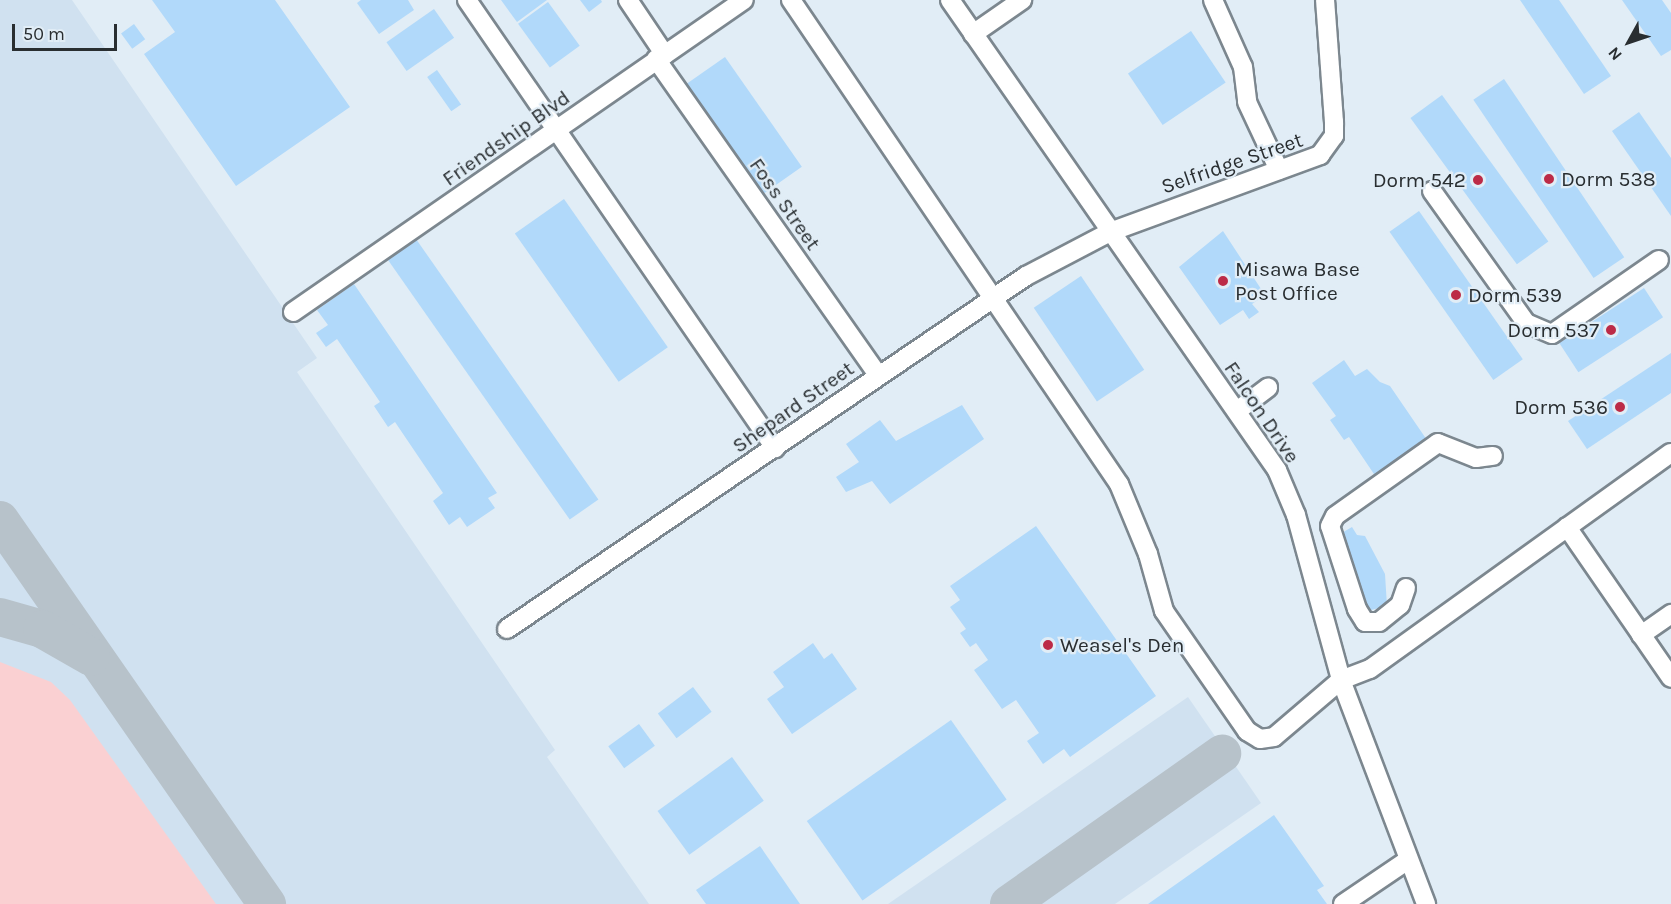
<!DOCTYPE html>
<html>
<head>
<meta charset="utf-8">
<style>
	body { margin:0 }
	#map { position:relative; width:1671px; height:904px; overflow:hidden; background:#e1edf6; font-family:Karla,sans-serif }
	div>[style] { position:absolute }
	.built>* { inset:0; background:#d0e1f0 }
	.green>* { inset:0; background:#fad0d2 }
	.taxiway>* { height:38px; margin:-19px; padding:0 19px; transform-origin:19px; border-radius:19px; background:#b7c2ca }
	.building>* { inset:0; background:#b1d9fa; transform-origin:0 0 }
	.roads { filter:drop-shadow(2px 0 #7c878f) drop-shadow(-2px 0 #7c878f) drop-shadow(0 2px #7c878f) drop-shadow(0 -2px #7c878f) }
	.minor>* { height:18px; margin:-9px; padding:0 9px; transform-origin:9px; border-radius:9px; background:#fff }
	.dots>* { width:16px; height:16px; translate:-50% -50%; box-sizing:border-box; border:3px solid #e1edf6; border-radius:50% }
	span { translate:-50% -50%; white-space:nowrap; text-align:center; line-height:1.15; -webkit-text-stroke:4.5px #e1edf6; paint-order:stroke }
	.street-label { font-size:21px; color:#292e31 }
	.poi-label { font-size:21px; color:#292e31 }
	.left { translate:0 -50%; text-align:left }
	.right { translate:-100% -50%; text-align:right }
	.north { position:absolute; left:1599px; top:12px; width:60px; height:60px; -webkit-text-stroke:4px #e1edf6; paint-order:stroke; rotate:230deg; font-size:16px; font-weight:700; line-height:24px; text-align:center; color:#292e31 }
	.north::after { content:''; display:block; margin:auto; width:21px; height:27px; background:#292e31; clip-path:polygon(50% 0,100% 100%,50% 72%,0 100%) }
	.scale { position:absolute; left:12px; top:24px; width:105px; height:27px; box-sizing:border-box; border:3px solid #292e31; border-top:0; padding-left:8px; font-size:18px; line-height:21px; white-space:nowrap; color:#292e31; -webkit-text-stroke:4px #e1edf6; paint-order:stroke }
</style>
</head>
<body>
<div id="map">
	<div class="built">
		<div style="clip-path:polygon(0 0,72px 0,317px 358px,297px 372px,555px 750px,547px 757px,649px 904px,0 904px)"></div>
		<div style="clip-path:polygon(1188px 697px,1261px 803px,1115px 904px,888px 904px)"></div>
	</div>
	<div class="green">
		<div style="clip-path:polygon(0 662px,51px 682px,70px 700px,216px 904px,0 904px)"></div>
	</div>
	<div class="taxiway">
		<div style="left:0;top:520px;width:468px;rotate:55.2deg"></div>
		<div style="left:0;top:617px;width:44px;rotate:15.9deg"></div>
		<div style="left:42px;top:629px;width:56px;rotate:29.7deg"></div>
		<div style="left:1009px;top:904px;width:261px;rotate:-35.2deg"></div>
	</div>
	<div class="building">
		<div style="clip-path:polygon(152px 0,275px 0,350px 107px,236px 186px,144px 54px,175px 32px)"></div>
		<div style="clip-path:polygon(361px 0,408px 0,414px 10px,379px 34px,357px 3px)"></div>
		<div style="clip-path:polygon(501px 0,547px 0,517px 22px)"></div>
		<div style="clip-path:polygon(580px 0,601px 0,602px 2px,589px 12px)"></div>
		<div style="clip-path:polygon(1520px 0,1559px 0,1611px 76px,1584px 94px)"></div>
		<div style="clip-path:polygon(1622px 0,1662px 0,1671px 13px,1671px 50px,1661px 56px)"></div>
		<div style="left:548px;top:2px;width:54px;height:37px;rotate:54deg"></div>
		<div style="left:434px;top:9px;width:35px;height:58px;rotate:55deg"></div>
		<div style="left:134px;top:24px;width:19px;height:16px;rotate:54deg"></div>
		<div style="left:1191px;top:31px;width:62px;height:76px;rotate:56deg"></div>
		<div style="left:725px;top:57px;width:134px;height:52px;rotate:55deg"></div>
		<div style="left:437px;top:70px;width:42px;height:12px;rotate:55deg"></div>
		<div style="left:1504px;top:79px;width:215px;height:37px;rotate:56deg"></div>
		<div style="left:1442px;top:95px;width:181px;height:39px;rotate:54deg"></div>
		<div style="clip-path:polygon(1639px 112px,1671px 158px,1671px 216px,1612px 131px)"></div>
		<div style="left:564px;top:199px;width:181px;height:60px;rotate:55deg"></div>
		<div style="left:1419px;top:211px;width:181px;height:36px;rotate:55deg"></div>
		<div style="clip-path:polygon(1223px 231px,1265px 295px,1252px 304px,1259px 312px,1249px 319px,1243px 310px,1220px 325px,1179px 267px)"></div>
		<div style="left:416px;top:239px;width:318px;height:35px;rotate:55deg"></div>
		<div style="left:1081px;top:276px;width:113px;height:57px;rotate:56deg"></div>
		<div style="clip-path:polygon(354px 284px,497px 493px,488px 498px,495px 508px,467px 527px,460px 517px,449px 525px,433px 501px,443px 493px,395px 422px,388px 427px,374px 406px,380px 402px,337px 339px,326px 347px,316px 333px,328px 325px,317px 310px)"></div>
		<div style="left:1644px;top:288px;width:35px;height:101px;rotate:57deg"></div>
		<div style="clip-path:polygon(1671px 353px,1671px 393px,1587px 449px,1568px 421px)"></div>
		<div style="clip-path:polygon(1344px 360px,1355px 376px,1367px 369px,1380px 382px,1390px 386px,1429px 443px,1378px 480px,1349px 437px,1344px 440px,1330px 420px,1336px 416px,1312px 383px)"></div>
		<div style="clip-path:polygon(962px 405px,984px 439px,890px 504px,872px 481px,846px 492px,836px 477px,859px 462px,846px 444px,880px 420px,896px 441px)"></div>
		<div style="clip-path:polygon(1036px 526px,1156px 696px,1070px 757px,1064px 749px,1043px 764px,1027px 741px,1039px 733px,1016px 700px,1002px 709px,974px 670px,988px 660px,976px 643px,970px 647px,960px 633px,966px 629px,950px 607px,960px 600px,950px 586px)"></div>
		<div style="clip-path:polygon(1352px 527px,1357px 535px,1365px 536px,1385px 574px,1387px 606px,1363px 612px,1340px 534px)"></div>
		<div style="clip-path:polygon(813px 643px,824px 659px,832px 653px,857px 689px,792px 734px,767px 699px,784px 687px,773px 672px)"></div>
		<div style="left:693px;top:687px;width:31px;height:44px;rotate:53deg"></div>
		<div style="left:951px;top:720px;width:97px;height:176px;rotate:55deg"></div>
		<div style="left:639px;top:724px;width:27px;height:38px;rotate:54deg"></div>
		<div style="left:732px;top:757px;width:54px;height:92px;rotate:54deg"></div>
		<div style="clip-path:polygon(1274px 815px,1324px 886px,1317px 890px,1327px 904px,1148px 904px)"></div>
		<div style="clip-path:polygon(760px 846px,800px 904px,706px 904px,696px 890px)"></div>
	</div>
	<div class="roads">
		<div class="minor">
			<div style="left:467px;top:0;width:544px;rotate:55.49deg"></div>
			<div style="left:628px;top:0;width:66px;rotate:56.1deg"></div>
			<div style="left:791px;top:0;width:585px;rotate:55.88deg"></div>
			<div style="left:1119px;top:484px;width:76px;rotate:67.5deg"></div>
			<div style="left:1148px;top:554px;width:59px;rotate:74.3deg"></div>
			<div style="left:1164px;top:611px;width:146px;rotate:55.3deg"></div>
			<div style="left:1247px;top:731px;width:15px;rotate:32deg"></div>
			<div style="left:1260px;top:739px;width:14px;rotate:-8deg"></div>
			<div style="left:1274px;top:737px;width:88px;rotate:-40.4deg"></div>
			<div style="left:1341px;top:680px;width:31px;rotate:-21deg"></div>
			<div style="left:1370px;top:669px;width:370px;rotate:-35.7deg"></div>
			<div style="left:950px;top:0;width:573px;rotate:55.17deg"></div>
			<div style="left:1277px;top:470px;width:49px;rotate:67.1deg"></div>
			<div style="left:1296px;top:515px;width:171px;rotate:74.7deg"></div>
			<div style="left:1341px;top:680px;width:240px;rotate:69.2deg"></div>
			<div style="left:1213px;top:0;width:73px;rotate:65.9deg"></div>
			<div style="left:1243px;top:67px;width:35px;rotate:83deg"></div>
			<div style="left:1247px;top:102px;width:75px;rotate:64.8deg"></div>
			<div style="left:973px;top:34px;width:60px;rotate:-34.8deg"></div>
			<div style="left:656px;top:59px;width:386px;rotate:54.9deg"></div>
			<div style="left:1432px;top:191px;width:162px;rotate:54.5deg"></div>
			<div style="left:1526px;top:323px;width:28px;rotate:23deg"></div>
			<div style="left:1552px;top:334px;width:130px;rotate:-34.7deg"></div>
			<div style="left:293px;top:312px;width:548px;rotate:-34.68deg"></div>
			<div style="left:1237px;top:411px;width:39px;rotate:-37deg"></div>
			<div style="left:1567px;top:527px;width:183px;rotate:55.4deg"></div>
			<div style="left:1406px;top:588px;width:18px;rotate:109deg"></div>
			<div style="left:1400px;top:605px;width:27px;rotate:141deg"></div>
			<div style="left:1379px;top:622px;width:14px;rotate:180deg"></div>
			<div style="left:1365px;top:622px;width:15px;rotate:-122deg"></div>
			<div style="left:1357px;top:609px;width:87px;rotate:-108deg"></div>
			<div style="left:1330px;top:526px;width:11px;rotate:-63deg"></div>
			<div style="left:1335px;top:516px;width:126px;rotate:-35.3deg"></div>
			<div style="left:1438px;top:443px;width:41px;rotate:21.5deg"></div>
			<div style="left:1476px;top:458px;width:17px;rotate:-7deg"></div>
			<div style="left:507px;top:629px;width:628px;rotate:-34.22deg"></div>
			<div style="left:1026px;top:276px;width:95px;rotate:-27.6deg"></div>
			<div style="left:1110px;top:232px;width:224px;rotate:-20.1deg"></div>
			<div style="left:1320px;top:155px;width:24px;rotate:-54deg"></div>
			<div style="left:1334px;top:136px;width:14px;rotate:-90deg"></div>
			<div style="left:1334px;top:122px;width:122px;rotate:-94.2deg"></div>
			<div style="left:1641px;top:635px;width:37px;rotate:-35deg"></div>
			<div style="left:1343px;top:904px;width:78px;rotate:-34.1deg"></div>
		</div>
	</div>
	<div class="dots">
		<div style="left:1549px;top:179px;background:#bc2b47"></div>
		<div style="left:1478px;top:180px;background:#bc2b47"></div>
		<div style="left:1223px;top:281px;background:#bc2b47"></div>
		<div style="left:1456px;top:295px;background:#bc2b47"></div>
		<div style="left:1611px;top:330px;background:#bc2b47"></div>
		<div style="left:1620px;top:407px;background:#bc2b47"></div>
		<div style="left:1048px;top:645px;background:#bc2b47"></div>
	</div>
	<div class="street-label">
		<span style="left:506px;top:138px;rotate:-35deg">Friendship Blvd</span>
		<span style="left:1232px;top:163px;rotate:-19deg">Selfridge Street</span>
		<span style="left:785px;top:204px;rotate:55deg">Foss Street</span>
		<span style="left:793px;top:407px;rotate:-35deg">Shepard Street</span>
		<span style="left:1262px;top:412px;rotate:56deg">Falcon Drive</span>
	</div>
	<div class="poi-label">
		<span class="left" style="left:1561px;top:179px">Dorm 538</span>
		<span class="right" style="left:1466px;top:180px">Dorm 542</span>
		<span class="left" style="left:1235px;top:281px">Misawa Base<br>Post Office</span>
		<span class="left" style="left:1468px;top:295px">Dorm 539</span>
		<span class="right" style="left:1599px;top:330px">Dorm 537</span>
		<span class="right" style="left:1608px;top:407px">Dorm 536</span>
		<span class="left" style="left:1060px;top:645px">Weasel's Den</span>
	</div>
	<div class="north">N</div>
	<div class="scale">50 m</div>
</div>
</body>
</html>
